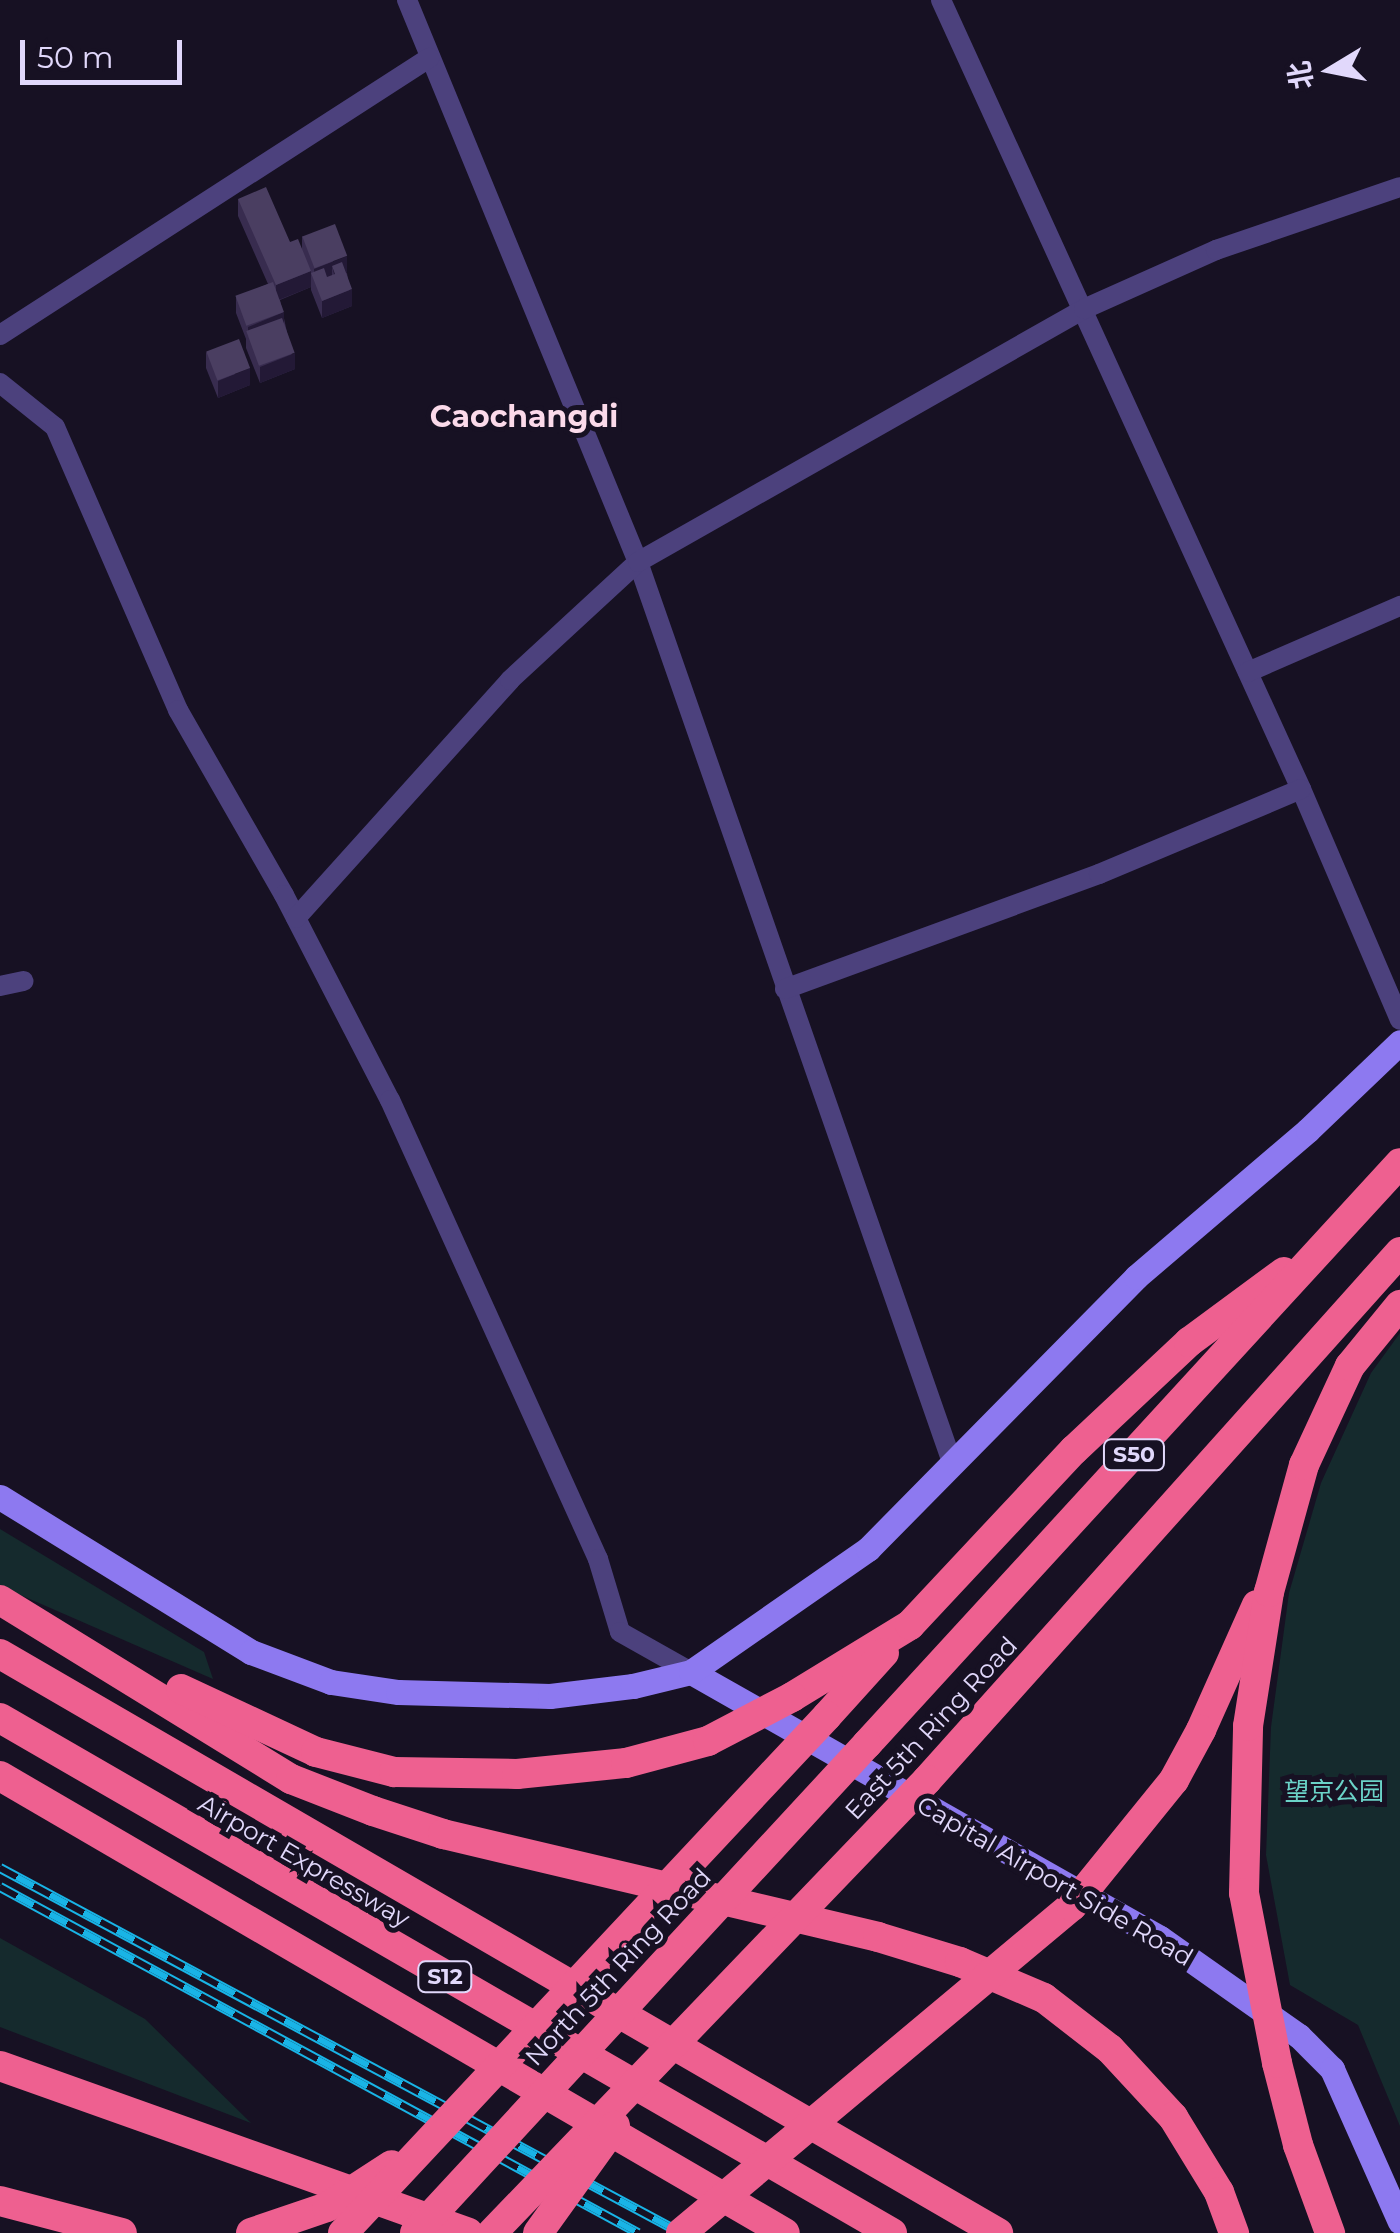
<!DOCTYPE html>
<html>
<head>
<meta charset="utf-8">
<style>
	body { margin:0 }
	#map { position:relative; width:1400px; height:2233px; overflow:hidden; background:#171123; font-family:Montserrat,"Noto Sans SC",sans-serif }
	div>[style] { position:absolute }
	.green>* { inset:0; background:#152a2d }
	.street>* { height:20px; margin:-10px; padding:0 10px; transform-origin:10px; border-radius:10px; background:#4c417d }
	.secondary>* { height:25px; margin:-12.5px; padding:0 12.5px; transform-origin:12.5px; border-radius:12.5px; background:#8d79f0 }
	.highway>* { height:30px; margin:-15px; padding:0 15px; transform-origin:15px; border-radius:15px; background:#ee6090 }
	.rail>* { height:10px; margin-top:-5px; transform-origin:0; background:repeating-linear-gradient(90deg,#171123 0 19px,#19b4e6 0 38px); box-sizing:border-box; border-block:2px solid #19b4e6 }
	.highway-bridge>* { height:30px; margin:-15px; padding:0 15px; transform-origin:15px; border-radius:15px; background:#ee6090 }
	.wall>* { inset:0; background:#382c4f }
	.shaded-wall>* { inset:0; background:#231936 }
	.building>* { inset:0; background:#4a3e61; transform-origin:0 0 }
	span { translate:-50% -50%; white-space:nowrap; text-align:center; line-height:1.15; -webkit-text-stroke:10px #171123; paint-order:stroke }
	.shield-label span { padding:2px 8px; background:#171123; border:2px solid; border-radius:8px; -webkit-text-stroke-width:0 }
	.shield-label { font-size:22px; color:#e1d8fb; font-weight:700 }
	.street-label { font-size:25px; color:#e1d8fb }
	.park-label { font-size:25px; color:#6bd3c8 }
	.quarter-label { font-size:30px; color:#fbdaea; font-weight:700 }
	.north { position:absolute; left:1280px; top:20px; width:100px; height:100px; -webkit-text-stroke:8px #171123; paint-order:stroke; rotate:260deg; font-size:28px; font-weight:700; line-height:40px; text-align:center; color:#e1d8fb }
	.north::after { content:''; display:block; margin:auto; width:35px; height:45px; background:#e1d8fb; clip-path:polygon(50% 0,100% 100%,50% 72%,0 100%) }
	.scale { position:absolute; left:20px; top:40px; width:162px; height:45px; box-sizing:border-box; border:5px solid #e1d8fb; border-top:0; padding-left:12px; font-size:30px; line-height:35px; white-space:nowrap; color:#e1d8fb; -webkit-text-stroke:8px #171123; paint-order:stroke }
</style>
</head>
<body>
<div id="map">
	<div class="green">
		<div style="clip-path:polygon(1400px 1333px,1400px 2126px,1358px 2025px,1290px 1985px,1266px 1855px,1271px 1727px,1289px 1593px,1321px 1483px,1371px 1373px)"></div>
		<div style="clip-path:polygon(0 1529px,204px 1652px,213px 1679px,0 1586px)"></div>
		<div style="clip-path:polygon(0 1938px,145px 2019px,251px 2123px,0 2027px)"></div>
	</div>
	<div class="street">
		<div style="left:407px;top:0;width:608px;rotate:67.66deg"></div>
		<div style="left:638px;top:562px;width:956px;rotate:70.77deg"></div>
		<div style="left:941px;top:0;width:867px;rotate:65.47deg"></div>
		<div style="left:1301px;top:789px;width:251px;rotate:66.8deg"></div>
		<div style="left:0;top:335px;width:511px;rotate:-32.85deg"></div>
		<div style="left:0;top:383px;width:70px;rotate:38.7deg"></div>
		<div style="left:55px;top:427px;width:309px;rotate:66.5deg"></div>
		<div style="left:178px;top:710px;width:213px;rotate:60.2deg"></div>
		<div style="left:284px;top:895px;width:231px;rotate:62.7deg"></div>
		<div style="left:390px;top:1100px;width:504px;rotate:65.62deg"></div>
		<div style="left:598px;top:1559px;width:76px;rotate:73.2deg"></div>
		<div style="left:620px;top:1632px;width:81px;rotate:29.4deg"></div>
		<div style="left:1248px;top:672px;width:166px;rotate:-23.5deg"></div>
		<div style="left:296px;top:918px;width:320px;rotate:-48deg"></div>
		<div style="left:510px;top:680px;width:174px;rotate:-42.7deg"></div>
		<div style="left:638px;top:562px;width:513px;rotate:-29.56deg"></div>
		<div style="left:1084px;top:309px;width:145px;rotate:-24.1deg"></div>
		<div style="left:1216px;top:250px;width:194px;rotate:-18.9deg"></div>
		<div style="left:0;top:986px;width:24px;rotate:-12deg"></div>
		<div style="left:785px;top:989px;width:334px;rotate:-20.1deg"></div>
		<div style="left:1099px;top:874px;width:219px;rotate:-22.8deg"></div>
	</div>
	<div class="secondary">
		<div style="left:0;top:1497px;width:295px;rotate:31.7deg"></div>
		<div style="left:251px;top:1652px;width:85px;rotate:20.6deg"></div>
		<div style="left:331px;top:1682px;width:68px;rotate:8.5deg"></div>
		<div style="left:398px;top:1692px;width:152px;rotate:1.5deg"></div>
		<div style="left:550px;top:1696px;width:84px;rotate:-6.9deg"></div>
		<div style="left:633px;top:1686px;width:60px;rotate:-13.6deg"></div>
		<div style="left:691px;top:1672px;width:539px;rotate:29.56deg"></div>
		<div style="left:1160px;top:1938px;width:170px;rotate:35.2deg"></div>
		<div style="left:1299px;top:2036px;width:47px;rotate:45deg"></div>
		<div style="left:1332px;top:2069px;width:167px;rotate:66deg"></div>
		<div style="left:691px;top:1672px;width:216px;rotate:-34.8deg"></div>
		<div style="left:868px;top:1549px;width:382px;rotate:-45.4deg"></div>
		<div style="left:1136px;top:1277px;width:226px;rotate:-40.5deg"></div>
		<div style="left:1308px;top:1130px;width:127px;rotate:-43.7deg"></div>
	</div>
	<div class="highway">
		<div style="left:0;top:1600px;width:342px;rotate:31.6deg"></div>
		<div style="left:291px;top:1779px;width:88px;rotate:21.3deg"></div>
		<div style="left:373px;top:1811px;width:74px;rotate:18.2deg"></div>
		<div style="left:443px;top:1834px;width:447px;rotate:13.3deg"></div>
		<div style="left:878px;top:1937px;width:86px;rotate:17deg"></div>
		<div style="left:960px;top:1962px;width:91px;rotate:23.2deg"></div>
		<div style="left:1044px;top:1998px;width:83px;rotate:37.7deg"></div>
		<div style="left:1110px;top:2049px;width:93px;rotate:47.2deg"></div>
		<div style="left:1173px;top:2117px;width:88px;rotate:58.5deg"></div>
		<div style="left:1219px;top:2192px;width:44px;rotate:69.9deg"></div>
		<div style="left:0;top:1654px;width:1154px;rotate:30.12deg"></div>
		<div style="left:181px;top:1689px;width:149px;rotate:25deg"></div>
		<div style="left:316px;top:1752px;width:81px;rotate:14.4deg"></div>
		<div style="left:394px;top:1772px;width:123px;rotate:0.9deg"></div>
		<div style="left:517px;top:1774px;width:110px;rotate:-5.8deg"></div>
		<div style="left:626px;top:1763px;width:85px;rotate:-15deg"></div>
		<div style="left:792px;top:1697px;width:138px;rotate:-31.4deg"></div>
		<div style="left:910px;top:1625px;width:240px;rotate:-46.9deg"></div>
		<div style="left:1074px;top:1450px;width:158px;rotate:-43.2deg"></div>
		<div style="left:1189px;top:1342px;width:118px;rotate:-36.4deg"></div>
		<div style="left:827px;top:1716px;width:85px;rotate:-47.9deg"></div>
		<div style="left:0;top:1718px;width:1030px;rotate:30deg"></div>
		<div style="left:1201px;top:1730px;width:137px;rotate:-65.9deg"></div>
		<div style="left:867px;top:1744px;width:788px;rotate:-47.47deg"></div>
		<div style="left:0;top:1776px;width:908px;rotate:30.21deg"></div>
		<div style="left:927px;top:1780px;width:709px;rotate:-48.14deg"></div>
		<div style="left:1244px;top:1893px;width:167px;rotate:-88.6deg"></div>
		<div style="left:1248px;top:1726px;width:136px;rotate:-81.1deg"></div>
		<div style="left:1269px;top:1592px;width:132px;rotate:-74.6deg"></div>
		<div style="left:1304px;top:1465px;width:109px;rotate:-65.1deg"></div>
		<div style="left:1350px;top:1366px;width:79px;rotate:-50.7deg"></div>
		<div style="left:1277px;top:2063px;width:85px;rotate:75.6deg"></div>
		<div style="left:1298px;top:2145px;width:94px;rotate:70deg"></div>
		<div style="left:0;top:2066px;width:497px;rotate:19.6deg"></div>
		<div style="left:0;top:2201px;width:126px;rotate:14.7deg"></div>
	</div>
	<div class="rail">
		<div style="left:0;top:1868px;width:773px;rotate:28.19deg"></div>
		<div style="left:0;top:1887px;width:726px;rotate:28.47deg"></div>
	</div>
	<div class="highway-bridge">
		<div style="left:708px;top:1741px;width:95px;rotate:-27.6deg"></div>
		<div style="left:1244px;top:1893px;width:173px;rotate:79deg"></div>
		<div style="left:251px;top:2233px;width:80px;rotate:-18.9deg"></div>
		<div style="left:327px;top:2207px;width:77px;rotate:-32.9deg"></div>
		<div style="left:343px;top:2233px;width:708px;rotate:-46.89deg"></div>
		<div style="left:415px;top:2233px;width:666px;rotate:-47.25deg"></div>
		<div style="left:492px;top:2233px;width:628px;rotate:-46.16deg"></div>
		<div style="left:538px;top:2233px;width:132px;rotate:-54.3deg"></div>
		<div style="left:681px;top:2233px;width:510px;rotate:-39.91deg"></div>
		<div style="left:1072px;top:1906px;width:162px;rotate:-51deg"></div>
		<div style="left:1174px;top:1780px;width:57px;rotate:-61.6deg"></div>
	</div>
	<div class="wall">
		<div style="clip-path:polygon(238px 199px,290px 242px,302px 249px,302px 236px,347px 273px,352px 306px,322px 318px,311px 290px,311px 277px,311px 287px,280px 300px,295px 369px,260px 383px,246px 348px,246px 339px,236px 313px,236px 297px,268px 284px,238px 216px)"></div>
		<div style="clip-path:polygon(206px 352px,250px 385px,218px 398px,206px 368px)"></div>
	</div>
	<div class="shaded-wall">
		<div style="clip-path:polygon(347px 256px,347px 273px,335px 278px,332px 266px,332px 279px,314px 281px,314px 269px)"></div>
		<div style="clip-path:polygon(311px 271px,311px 287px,276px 301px,276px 285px)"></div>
		<div style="clip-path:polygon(352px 289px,352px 306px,322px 318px,322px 301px)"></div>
		<div style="clip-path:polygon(284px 312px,284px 329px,248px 336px,248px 327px)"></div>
		<div style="clip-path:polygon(295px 353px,295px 369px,260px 383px,260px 367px)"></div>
		<div style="clip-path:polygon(250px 368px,250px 385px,218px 398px,218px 381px)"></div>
	</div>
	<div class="building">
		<div style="clip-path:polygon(266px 187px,290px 242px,298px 239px,311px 271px,276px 285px,238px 199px)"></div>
		<div style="left:335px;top:224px;width:34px;height:35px;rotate:69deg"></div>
		<div style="clip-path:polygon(342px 262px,352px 289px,322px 301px,311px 273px,324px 268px,327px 277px,335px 274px,332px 266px)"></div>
		<div style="left:273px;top:282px;width:32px;height:40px;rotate:70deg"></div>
		<div style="left:282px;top:318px;width:37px;height:38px;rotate:70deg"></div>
		<div style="left:239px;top:339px;width:31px;height:35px;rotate:69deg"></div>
	</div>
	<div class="shield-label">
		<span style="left:1134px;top:1455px">S50</span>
		<span style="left:445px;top:1977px">S12</span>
	</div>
	<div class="street-label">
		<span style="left:931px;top:1728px;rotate:-47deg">East 5th Ring Road</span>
		<span style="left:304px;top:1861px;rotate:30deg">Airport Expressway</span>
		<span style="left:1055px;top:1881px;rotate:30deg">Capital Airport Side Road</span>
		<span style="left:618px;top:1967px;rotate:-47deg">North 5th Ring Road</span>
	</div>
	<div class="park-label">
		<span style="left:1334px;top:1791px">望京公园</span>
	</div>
	<div class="quarter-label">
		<span style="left:524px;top:417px">Caochangdi</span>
	</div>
	<div class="north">北</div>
	<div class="scale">50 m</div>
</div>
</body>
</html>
